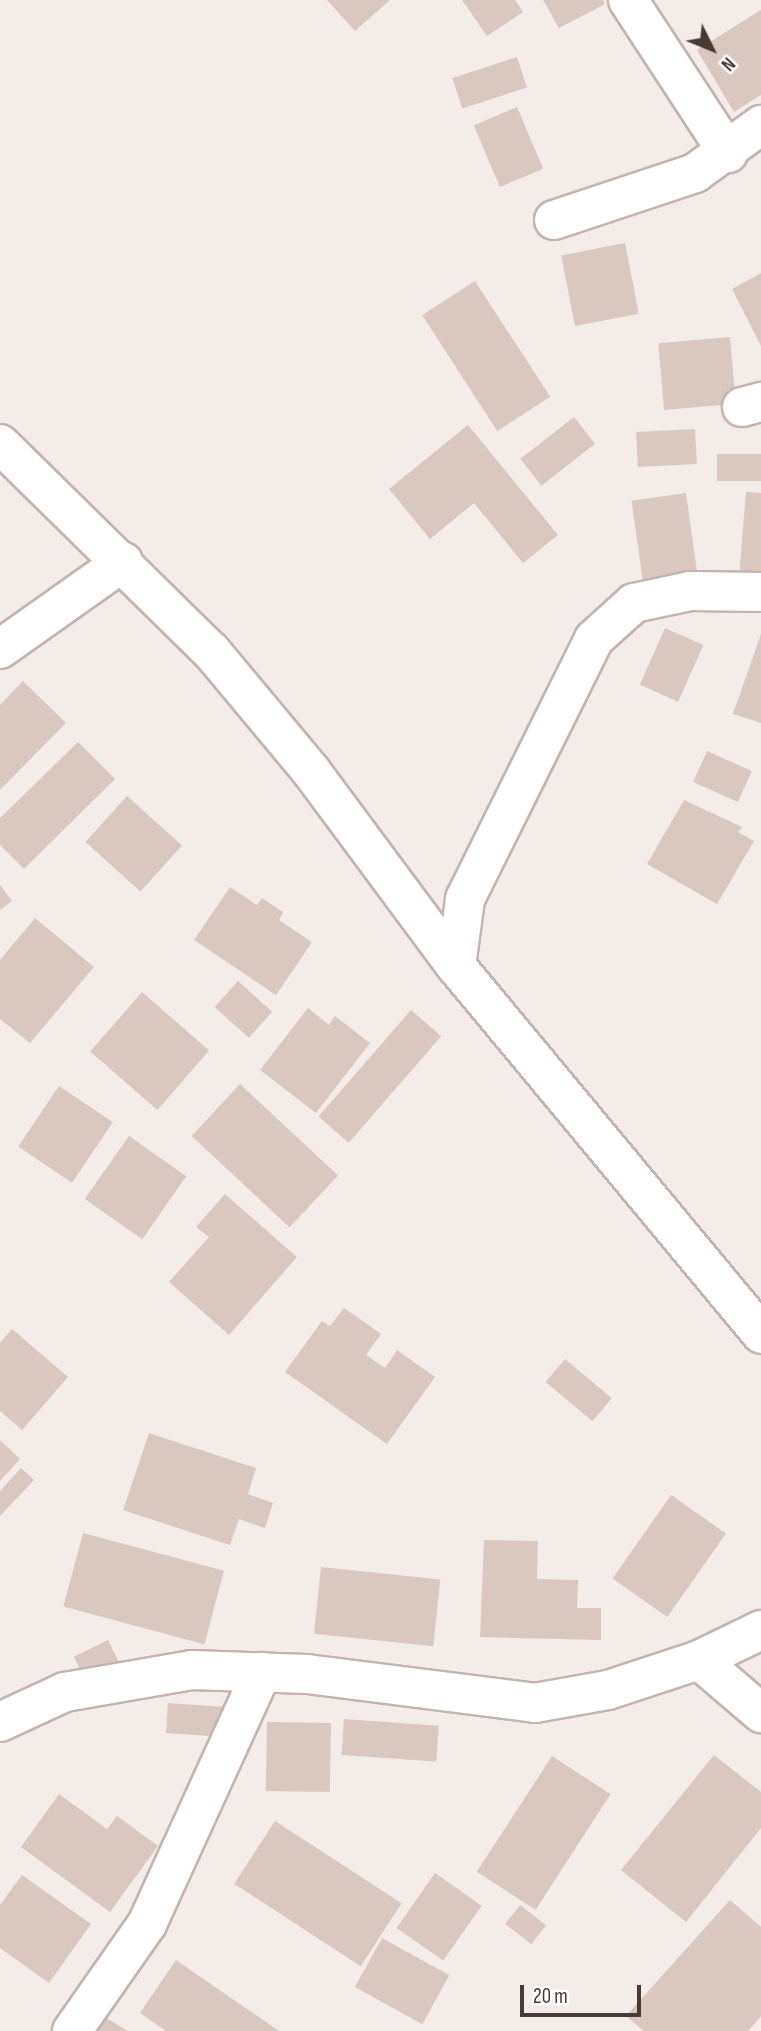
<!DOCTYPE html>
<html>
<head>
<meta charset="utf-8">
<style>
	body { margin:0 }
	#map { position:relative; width:761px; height:2031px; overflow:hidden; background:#f4ece8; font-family:"Sofia Sans Condensed",sans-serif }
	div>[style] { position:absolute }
	.building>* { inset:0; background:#d9c7c0; transform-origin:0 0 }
	.roads { filter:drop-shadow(2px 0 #c3b4ad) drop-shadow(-2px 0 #c3b4ad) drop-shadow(0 2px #c3b4ad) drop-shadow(0 -2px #c3b4ad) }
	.minor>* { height:38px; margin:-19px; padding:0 19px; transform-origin:19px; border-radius:19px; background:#fff }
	span { translate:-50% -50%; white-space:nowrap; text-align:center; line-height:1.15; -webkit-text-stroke:6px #fff; paint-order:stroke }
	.north { position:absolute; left:677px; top:14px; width:70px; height:70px; -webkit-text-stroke:5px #fff; paint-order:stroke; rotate:133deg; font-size:19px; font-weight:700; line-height:28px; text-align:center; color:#483b36 }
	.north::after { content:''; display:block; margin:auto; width:24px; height:32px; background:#483b36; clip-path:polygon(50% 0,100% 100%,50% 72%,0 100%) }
	.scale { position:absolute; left:520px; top:1985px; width:121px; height:32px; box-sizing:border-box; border:4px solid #483b36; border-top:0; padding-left:9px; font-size:21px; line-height:24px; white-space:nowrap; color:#483b36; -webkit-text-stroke:5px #fff; paint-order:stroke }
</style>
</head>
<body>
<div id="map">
	<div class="building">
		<div style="clip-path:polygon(327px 0,390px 0,355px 31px)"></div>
		<div style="clip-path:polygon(462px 0,515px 0,523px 12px,487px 36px)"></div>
		<div style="clip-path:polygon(543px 0,603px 0,605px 4px,559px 28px)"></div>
		<div style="clip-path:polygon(761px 10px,761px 95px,734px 112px,697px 50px)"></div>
		<div style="left:517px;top:57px;width:32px;height:68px;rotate:72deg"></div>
		<div style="left:517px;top:107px;width:67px;height:47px;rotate:67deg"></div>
		<div style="left:625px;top:243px;width:72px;height:65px;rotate:79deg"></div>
		<div style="clip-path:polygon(761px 273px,761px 346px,732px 289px)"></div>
		<div style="left:475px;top:281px;width:138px;height:63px;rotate:57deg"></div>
		<div style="left:730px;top:337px;width:67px;height:72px;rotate:85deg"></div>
		<div style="left:574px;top:417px;width:34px;height:68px;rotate:52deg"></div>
		<div style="clip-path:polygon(468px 425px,558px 535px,523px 563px,474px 503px,430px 539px,389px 489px)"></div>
		<div style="left:695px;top:429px;width:35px;height:59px;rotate:87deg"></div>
		<div style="left:761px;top:454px;width:27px;height:44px;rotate:90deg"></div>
		<div style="clip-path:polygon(746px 492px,761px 493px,761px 578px,739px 577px)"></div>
		<div style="left:686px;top:493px;width:82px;height:55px;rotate:82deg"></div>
		<div style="left:665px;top:628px;width:42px;height:62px;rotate:24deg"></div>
		<div style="clip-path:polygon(761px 634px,761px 723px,733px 714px)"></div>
		<div style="clip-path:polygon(23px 681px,66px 723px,0 790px,0 705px)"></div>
		<div style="clip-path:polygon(78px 742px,115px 779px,24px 869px,0 845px,0 818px)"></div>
		<div style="left:707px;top:751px;width:49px;height:34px;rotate:24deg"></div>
		<div style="left:127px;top:796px;width:74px;height:62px;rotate:42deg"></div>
		<div style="clip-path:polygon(684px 800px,742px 827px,738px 832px,754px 841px,717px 904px,647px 864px)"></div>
		<div style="clip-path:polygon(0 885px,12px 901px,0 910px)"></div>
		<div style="clip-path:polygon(230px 887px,257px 905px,262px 898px,283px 912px,279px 920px,312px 942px,276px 995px,194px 940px)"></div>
		<div style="clip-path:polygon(35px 918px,94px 967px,30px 1043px,0 1019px,0 960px)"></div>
		<div style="left:238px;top:981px;width:46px;height:35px;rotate:42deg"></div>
		<div style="left:142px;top:992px;width:89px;height:79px;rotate:41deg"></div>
		<div style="clip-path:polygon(308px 1008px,329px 1025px,335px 1016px,370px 1043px,316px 1113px,260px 1070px)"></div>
		<div style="left:411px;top:1010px;width:40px;height:141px;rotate:41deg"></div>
		<div style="left:240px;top:1084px;width:134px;height:71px;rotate:43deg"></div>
		<div style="left:59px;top:1086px;width:65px;height:73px;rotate:34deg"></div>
		<div style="left:129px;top:1136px;width:70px;height:77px;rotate:35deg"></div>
		<div style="clip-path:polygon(225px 1194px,297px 1257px,229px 1335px,169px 1282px,209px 1237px,196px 1227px)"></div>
		<div style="clip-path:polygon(344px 1308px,381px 1334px,366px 1355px,385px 1368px,397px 1350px,435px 1377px,387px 1444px,285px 1372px,322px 1321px,330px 1326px)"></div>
		<div style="clip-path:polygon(12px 1329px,68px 1377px,22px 1430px,0 1411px,0 1343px)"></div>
		<div style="left:565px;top:1359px;width:61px;height:30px;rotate:40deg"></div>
		<div style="clip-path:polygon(149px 1433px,256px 1468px,248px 1494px,273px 1503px,265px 1528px,239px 1519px,230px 1545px,123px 1510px)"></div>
		<div style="clip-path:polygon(0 1440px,20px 1459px,0 1481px)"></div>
		<div style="clip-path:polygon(21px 1468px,34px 1480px,0 1516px,0 1491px)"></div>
		<div style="left:671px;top:1495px;width:67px;height:102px;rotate:35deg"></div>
		<div style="left:83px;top:1533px;width:146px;height:76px;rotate:15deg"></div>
		<div style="clip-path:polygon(484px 1540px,538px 1541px,537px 1579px,578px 1580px,577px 1608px,601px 1608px,601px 1640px,480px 1637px)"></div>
		<div style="left:321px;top:1567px;width:120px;height:67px;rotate:6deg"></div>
		<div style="left:108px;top:1640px;width:28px;height:38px;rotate:64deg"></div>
		<div style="left:168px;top:1703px;width:58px;height:30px;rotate:4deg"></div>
		<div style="left:344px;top:1719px;width:95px;height:36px;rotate:4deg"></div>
		<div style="left:267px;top:1722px;width:64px;height:69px;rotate:1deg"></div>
		<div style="clip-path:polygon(714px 1755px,761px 1792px,761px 1828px,686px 1922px,621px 1870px)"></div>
		<div style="left:552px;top:1756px;width:70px;height:138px;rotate:33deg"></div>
		<div style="clip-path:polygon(59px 1794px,107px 1829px,117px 1816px,158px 1846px,110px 1912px,21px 1847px)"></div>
		<div style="left:275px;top:1821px;width:151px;height:75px;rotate:33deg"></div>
		<div style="left:435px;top:1873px;width:57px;height:67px;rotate:35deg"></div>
		<div style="clip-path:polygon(22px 1875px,91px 1924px,49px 1983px,0 1948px,0 1905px)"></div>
		<div style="clip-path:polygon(730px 1900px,761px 1927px,761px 2016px,748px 2031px,644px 2031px,626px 2016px)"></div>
		<div style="left:520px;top:1905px;width:33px;height:24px;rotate:38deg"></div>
		<div style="left:382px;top:1938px;width:77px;height:56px;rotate:29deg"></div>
		<div style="clip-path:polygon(176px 1960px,279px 2031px,166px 2031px,140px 2013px)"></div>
		<div style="clip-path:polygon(101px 2015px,128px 2031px,92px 2031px)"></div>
	</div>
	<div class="roads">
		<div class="minor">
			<div style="left:628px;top:0;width:183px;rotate:56.8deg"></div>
			<div style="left:554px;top:220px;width:149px;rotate:-18.4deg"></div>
			<div style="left:695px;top:173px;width:82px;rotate:-36deg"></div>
			<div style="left:742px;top:407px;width:20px;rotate:-15deg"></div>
			<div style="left:0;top:444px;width:296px;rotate:44.5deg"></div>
			<div style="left:211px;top:651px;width:156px;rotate:50.2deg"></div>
			<div style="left:311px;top:771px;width:243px;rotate:53.4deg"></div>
			<div style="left:456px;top:966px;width:478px;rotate:50.3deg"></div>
			<div style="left:0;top:649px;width:151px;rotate:-35.3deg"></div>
			<div style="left:456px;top:966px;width:68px;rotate:-82.3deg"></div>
			<div style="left:465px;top:899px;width:290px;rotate:-63.6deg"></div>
			<div style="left:594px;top:639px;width:54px;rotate:-42deg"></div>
			<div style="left:634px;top:603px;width:57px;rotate:-12.1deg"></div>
			<div style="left:690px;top:591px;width:71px;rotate:0.8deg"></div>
			<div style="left:699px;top:1660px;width:82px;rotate:40.5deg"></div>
			<div style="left:0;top:1722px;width:72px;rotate:-24.8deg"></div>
			<div style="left:65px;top:1692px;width:129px;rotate:-9.8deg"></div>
			<div style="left:192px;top:1670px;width:115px;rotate:2deg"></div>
			<div style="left:307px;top:1674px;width:230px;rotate:7.2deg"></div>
			<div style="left:535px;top:1703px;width:74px;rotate:-10.1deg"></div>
			<div style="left:608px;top:1690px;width:96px;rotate:-18.2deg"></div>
			<div style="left:699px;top:1660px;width:69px;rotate:-25.8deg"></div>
			<div style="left:72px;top:2031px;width:131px;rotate:-55deg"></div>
			<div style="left:147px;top:1924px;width:277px;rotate:-65.5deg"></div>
		</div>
	</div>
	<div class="north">N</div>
	<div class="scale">20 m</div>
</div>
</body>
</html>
